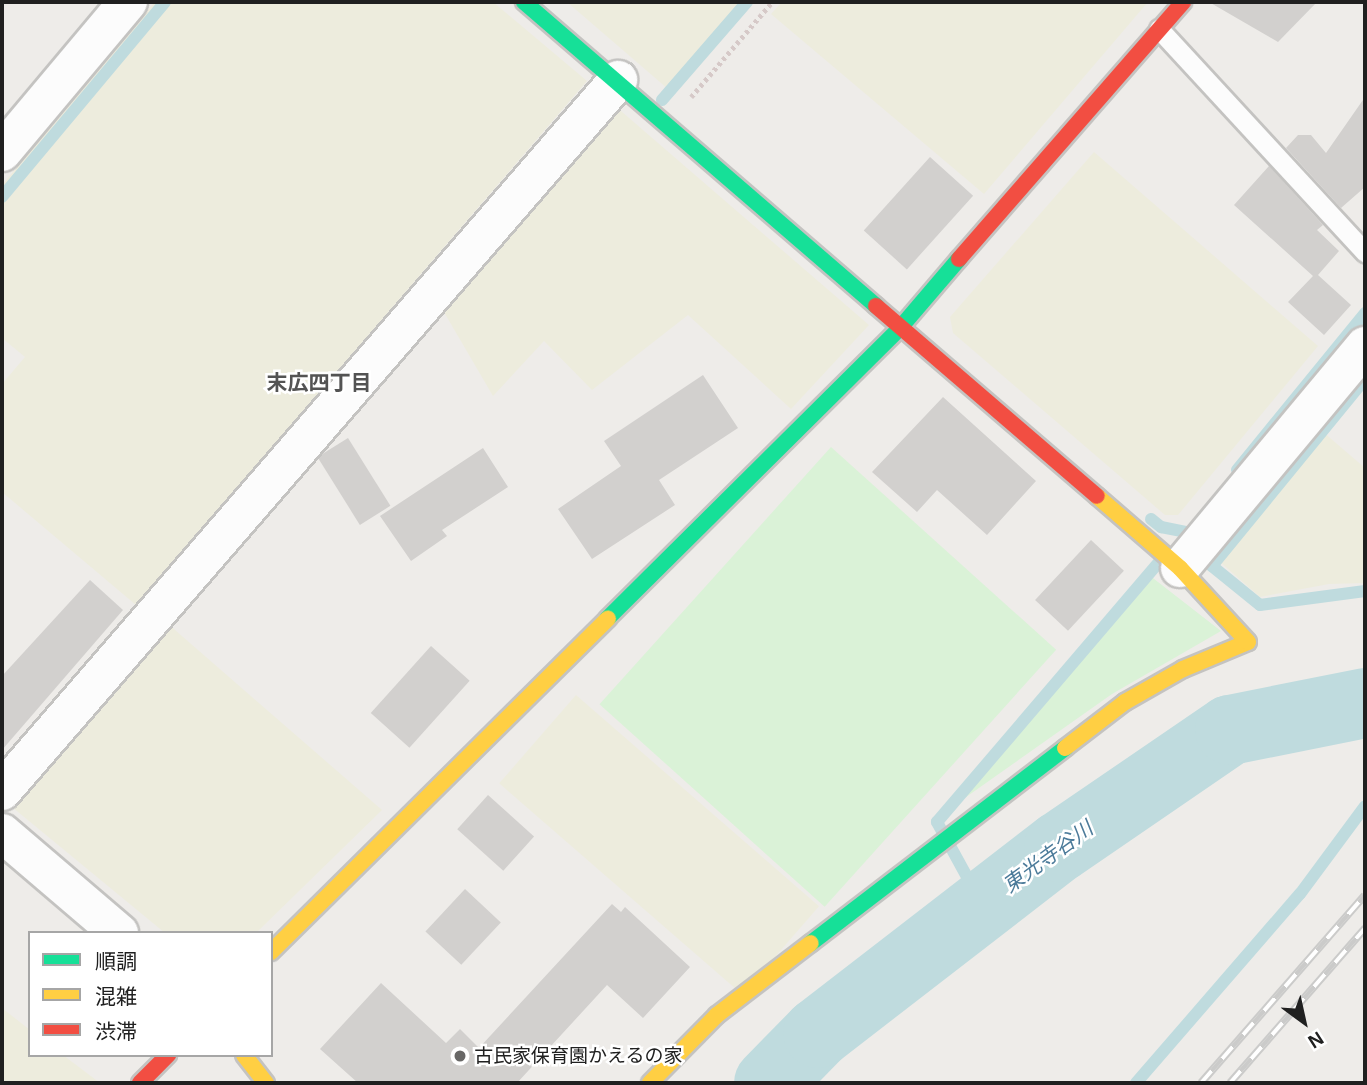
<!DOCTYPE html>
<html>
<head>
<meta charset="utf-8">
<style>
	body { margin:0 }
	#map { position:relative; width:1367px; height:1085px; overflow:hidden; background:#eeece9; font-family:Arial,"Noto Sans JP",sans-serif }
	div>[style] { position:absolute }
	.farmland>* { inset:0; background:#edecdd; transform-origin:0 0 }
	.park>* { inset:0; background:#daf2d7; transform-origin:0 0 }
	.stream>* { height:12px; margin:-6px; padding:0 6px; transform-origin:6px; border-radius:6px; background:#bfdbde }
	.river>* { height:70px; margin:-35px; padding:0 35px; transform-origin:35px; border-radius:35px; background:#bfdbde }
	.building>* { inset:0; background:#d2d0ce; transform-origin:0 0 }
	.path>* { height:4.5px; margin-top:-2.25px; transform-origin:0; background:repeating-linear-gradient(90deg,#d6c9c8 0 3.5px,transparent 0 7px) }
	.roads { filter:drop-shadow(2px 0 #c4c3c1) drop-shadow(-2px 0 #c4c3c1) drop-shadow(0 2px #c4c3c1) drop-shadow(0 -2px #c4c3c1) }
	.lane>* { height:19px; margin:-9.5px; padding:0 9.5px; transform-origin:9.5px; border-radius:9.5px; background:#fcfcfc }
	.street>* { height:38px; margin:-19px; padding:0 19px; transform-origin:19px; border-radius:19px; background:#fcfcfc }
	.fast>* { height:16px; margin:-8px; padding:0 8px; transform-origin:8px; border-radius:8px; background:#16e098 }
	.slow>* { height:16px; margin:-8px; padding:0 8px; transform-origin:8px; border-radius:8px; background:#ffcf43 }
	.jam>* { height:16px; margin:-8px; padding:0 8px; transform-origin:8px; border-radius:8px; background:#f24e42 }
	.rail>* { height:8px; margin-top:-4px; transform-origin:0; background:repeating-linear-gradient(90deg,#fff 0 16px,#cbcbca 0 32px); box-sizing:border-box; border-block:2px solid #cbcbca }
	.dots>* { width:19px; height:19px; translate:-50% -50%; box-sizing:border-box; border:4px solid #fff; border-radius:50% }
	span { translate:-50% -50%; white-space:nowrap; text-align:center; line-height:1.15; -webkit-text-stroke:5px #fff; paint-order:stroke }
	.poi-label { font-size:19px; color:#202020 }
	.left { translate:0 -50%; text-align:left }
	.neighbourhood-label { font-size:21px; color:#535353; font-weight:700 }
	.water-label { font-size:21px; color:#4c7b9a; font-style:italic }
	.frame { position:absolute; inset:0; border:4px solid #202020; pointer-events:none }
	.legend { position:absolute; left:28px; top:931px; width:245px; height:126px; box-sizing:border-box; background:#fff; border:2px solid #a6a6a6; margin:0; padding:9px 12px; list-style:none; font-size:21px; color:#202020 }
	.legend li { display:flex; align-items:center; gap:14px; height:35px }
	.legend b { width:35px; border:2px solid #a6a6a6 }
	.north { position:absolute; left:1269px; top:987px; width:70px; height:70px; -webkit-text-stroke:5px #fff; paint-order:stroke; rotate:147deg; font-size:19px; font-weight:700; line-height:28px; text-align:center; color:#202020 }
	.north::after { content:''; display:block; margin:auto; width:24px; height:32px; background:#202020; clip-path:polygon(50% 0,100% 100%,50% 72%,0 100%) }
</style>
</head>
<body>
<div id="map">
	<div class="farmland">
		<div style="clip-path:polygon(155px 2px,493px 2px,587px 81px,136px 605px,2px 492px,2px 384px,25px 357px,2px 338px,2px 185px)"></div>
		<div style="clip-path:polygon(567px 2px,744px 2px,668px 89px)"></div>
		<div style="clip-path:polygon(782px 2px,1148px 2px,984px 194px,771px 14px)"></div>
		<div style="clip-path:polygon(614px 105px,869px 325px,791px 409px,688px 315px,592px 390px,544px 341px,493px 396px,441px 307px)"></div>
		<div style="clip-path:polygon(1094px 152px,1318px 346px,1178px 515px,1165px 515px,953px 333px,950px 317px)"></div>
		<div style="clip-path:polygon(1315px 425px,1365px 468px,1365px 583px,1329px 584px,1260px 597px,1211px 554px)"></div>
		<div style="clip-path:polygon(167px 623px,382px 810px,256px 933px,165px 933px,12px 807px)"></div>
		<div style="left:576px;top:695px;width:322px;height:117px;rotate:41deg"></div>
		<div style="clip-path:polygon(2px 1008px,30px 1030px,30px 1055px,63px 1055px,100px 1083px,2px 1083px)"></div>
	</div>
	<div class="park">
		<div style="left:831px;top:447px;width:303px;height:346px;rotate:42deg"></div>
		<div style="clip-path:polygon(1149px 575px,1221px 631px,1112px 694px,952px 807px)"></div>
	</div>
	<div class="stream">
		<div style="left:662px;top:100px;width:130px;rotate:-49.1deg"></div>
		<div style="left:2px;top:197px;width:254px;rotate:-50.1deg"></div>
		<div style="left:1237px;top:470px;width:203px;rotate:-50.8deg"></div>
		<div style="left:1151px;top:519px;width:13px;rotate:39deg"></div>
		<div style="left:1161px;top:527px;width:25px;rotate:11deg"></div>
		<div style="left:1207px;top:562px;width:68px;rotate:39.1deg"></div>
		<div style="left:1260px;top:605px;width:106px;rotate:-7.6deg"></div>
		<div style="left:1212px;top:566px;width:242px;rotate:-50.7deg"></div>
		<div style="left:983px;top:906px;width:96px;rotate:-118.7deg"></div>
		<div style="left:937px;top:822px;width:346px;rotate:-49.5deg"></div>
		<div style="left:1136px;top:1083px;width:250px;rotate:-49.1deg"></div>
		<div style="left:1300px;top:894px;width:109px;rotate:-53.5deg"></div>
	</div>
	<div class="river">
		<div style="left:769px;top:1083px;width:70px;rotate:-45.6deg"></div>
		<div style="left:818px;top:1033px;width:304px;rotate:-37.7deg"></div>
		<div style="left:1059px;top:847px;width:207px;rotate:-34.4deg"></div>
		<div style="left:1230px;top:730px;width:138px;rotate:-11.3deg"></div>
	</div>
	<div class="building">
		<div style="clip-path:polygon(1209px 2px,1317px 2px,1278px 42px)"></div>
		<div style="clip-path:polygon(1365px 97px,1365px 187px,1341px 208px,1286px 148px,1298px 135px,1311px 135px,1326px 153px)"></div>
		<div style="left:930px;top:157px;width:58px;height:99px;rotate:42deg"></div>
		<div style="clip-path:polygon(1269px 166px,1323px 225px,1317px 230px,1339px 251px,1318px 275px,1351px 305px,1324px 335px,1288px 302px,1313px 276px,1234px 205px)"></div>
		<div style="clip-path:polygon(703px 375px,738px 428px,659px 480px,675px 505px,592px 559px,558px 509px,621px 466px,604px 441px)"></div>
		<div style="clip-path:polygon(943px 397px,1036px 481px,987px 535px,937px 490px,917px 512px,872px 472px)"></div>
		<div style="left:348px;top:438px;width:80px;height:36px;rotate:58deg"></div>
		<div style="clip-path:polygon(483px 448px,508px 487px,442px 530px,447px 536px,411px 561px,380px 516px)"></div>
		<div style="left:1091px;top:540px;width:45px;height:82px;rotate:43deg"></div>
		<div style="clip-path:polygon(90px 580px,123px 610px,2px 750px,2px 676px)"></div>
		<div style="left:431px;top:646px;width:52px;height:90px;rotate:42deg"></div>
		<div style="left:488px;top:795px;width:62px;height:46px;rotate:42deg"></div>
		<div style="left:465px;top:889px;width:49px;height:58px;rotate:43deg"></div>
		<div style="clip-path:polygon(612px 904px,621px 912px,625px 907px,690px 967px,643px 1018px,607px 985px,517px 1083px,358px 1083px,320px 1049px,381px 983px,446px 1043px,460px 1029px,479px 1048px)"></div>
	</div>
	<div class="path">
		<div style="left:691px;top:97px;width:125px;rotate:-49.5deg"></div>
	</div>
	<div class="roads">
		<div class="lane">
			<div style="left:1159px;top:29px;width:304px;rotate:47.3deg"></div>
		</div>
		<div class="street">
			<div style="left:2px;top:152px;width:196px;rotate:-50deg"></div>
			<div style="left:1180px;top:568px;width:289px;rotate:-50.2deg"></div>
			<div style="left:2px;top:791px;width:941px;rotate:-49.09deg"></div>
			<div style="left:2px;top:833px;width:154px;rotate:40.5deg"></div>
		</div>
		<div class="fast">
			<div style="left:524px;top:2px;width:465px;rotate:40.8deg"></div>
			<div style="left:608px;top:618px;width:412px;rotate:-44.8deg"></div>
			<div style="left:900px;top:328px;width:91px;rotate:-49.5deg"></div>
			<div style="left:811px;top:943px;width:320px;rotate:-37.5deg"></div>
		</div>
		<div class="slow">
			<div style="left:1065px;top:748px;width:76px;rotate:-37.5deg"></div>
			<div style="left:1125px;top:702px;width:67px;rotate:-29.6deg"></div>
			<div style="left:1183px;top:669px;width:70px;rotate:-22.6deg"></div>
			<div style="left:1248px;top:642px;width:100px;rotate:-132.6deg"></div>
			<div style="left:1180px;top:568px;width:110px;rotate:-139.1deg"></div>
			<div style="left:271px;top:952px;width:474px;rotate:-44.7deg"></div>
			<div style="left:244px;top:1055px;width:36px;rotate:52deg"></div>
			<div style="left:650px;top:1083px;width:95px;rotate:-45.4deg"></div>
			<div style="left:717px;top:1015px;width:118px;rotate:-37.5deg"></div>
		</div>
		<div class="jam">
			<div style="left:959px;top:259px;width:341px;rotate:-48.9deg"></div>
			<div style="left:876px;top:306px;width:291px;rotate:40.7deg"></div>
			<div style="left:140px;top:1083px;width:40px;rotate:-45deg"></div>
		</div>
	</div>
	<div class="rail">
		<div style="left:1201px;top:1083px;width:249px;rotate:-48.9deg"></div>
		<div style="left:1230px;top:1083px;width:206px;rotate:-48.9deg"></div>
	</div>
	<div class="dots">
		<div style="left:460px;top:1056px;background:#686766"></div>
	</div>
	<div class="poi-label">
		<span class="left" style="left:474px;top:1056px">古民家保育園かえるの家</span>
	</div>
	<div class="neighbourhood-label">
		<span style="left:319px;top:383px">末広四丁目</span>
	</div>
	<div class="water-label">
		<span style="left:1048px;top:857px;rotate:-36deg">東光寺谷川</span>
	</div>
	<div class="frame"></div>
	<ul class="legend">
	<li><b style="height:9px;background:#16e098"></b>順調</li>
	<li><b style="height:9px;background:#ffcf43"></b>混雑</li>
	<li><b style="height:9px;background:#f24e42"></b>渋滞</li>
	</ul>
	<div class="north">N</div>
</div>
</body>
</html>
